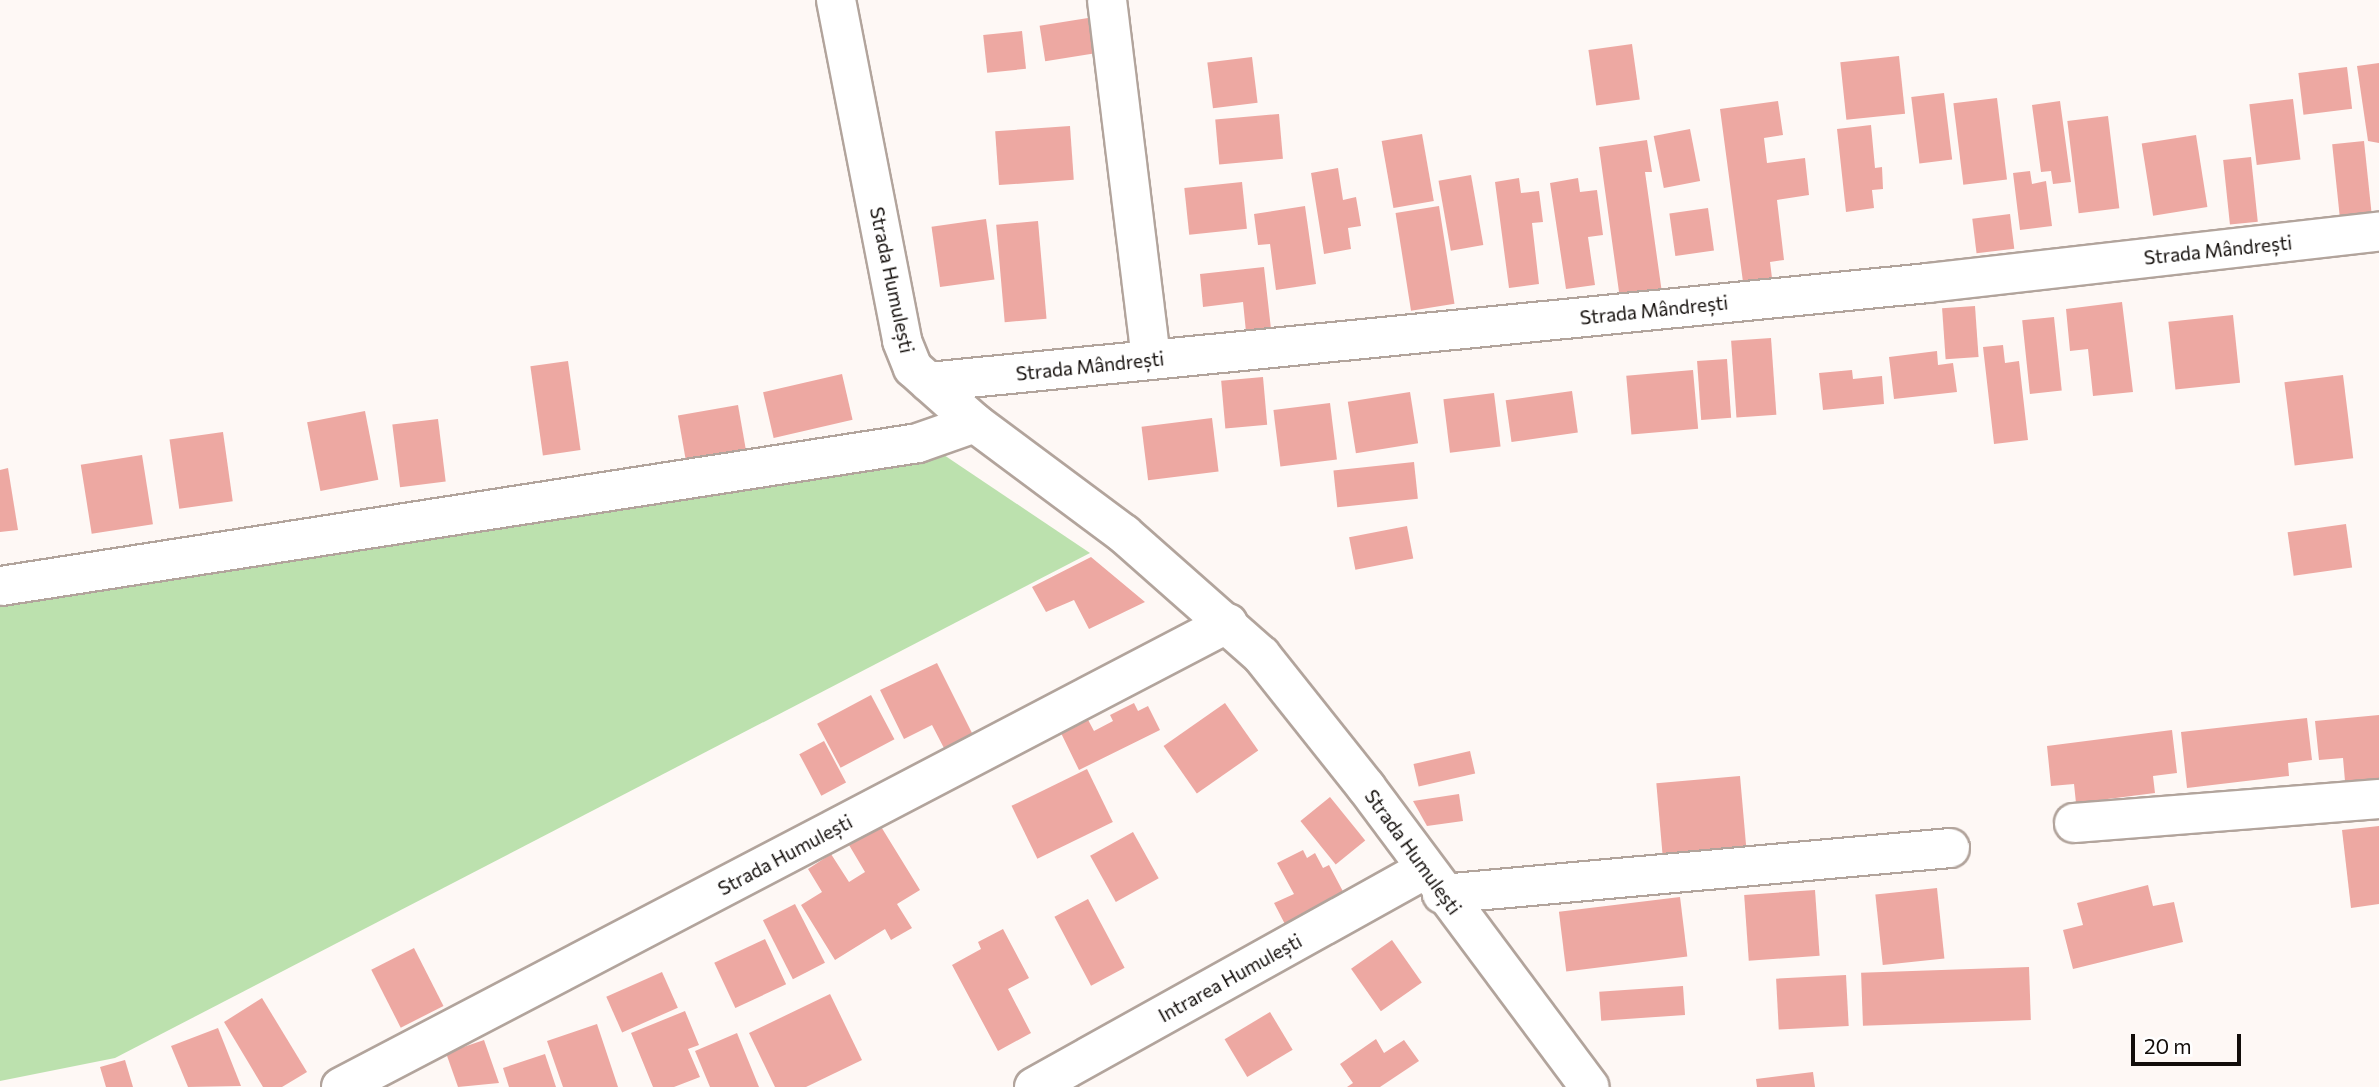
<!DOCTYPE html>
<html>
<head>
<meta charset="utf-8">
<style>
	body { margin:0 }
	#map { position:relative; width:2379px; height:1087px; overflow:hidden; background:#fef8f5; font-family:Commissioner,sans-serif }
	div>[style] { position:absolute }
	.green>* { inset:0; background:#bce1ae }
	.building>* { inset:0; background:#eda8a2; transform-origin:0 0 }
	.roads { filter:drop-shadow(2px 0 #b2a49c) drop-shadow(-2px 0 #b2a49c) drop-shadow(0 2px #b2a49c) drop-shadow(0 -2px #b2a49c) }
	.minor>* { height:38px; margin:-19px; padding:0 19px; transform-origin:19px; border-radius:19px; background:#fff }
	span { translate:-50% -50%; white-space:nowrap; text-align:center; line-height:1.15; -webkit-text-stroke:7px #fff; paint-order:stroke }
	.street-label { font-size:19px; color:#120d0a }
	.scale { position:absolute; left:2131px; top:1034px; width:110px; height:32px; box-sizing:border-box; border:4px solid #120d0a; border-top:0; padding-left:9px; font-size:21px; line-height:24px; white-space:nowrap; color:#120d0a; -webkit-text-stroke:5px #fff; paint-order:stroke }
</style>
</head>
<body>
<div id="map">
	<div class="green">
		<div style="clip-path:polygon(938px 451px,1090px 553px,115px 1058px,0 1081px,0 593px)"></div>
	</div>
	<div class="building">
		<div style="left:1088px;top:18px;width:36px;height:49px;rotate:81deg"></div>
		<div style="left:1022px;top:31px;width:38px;height:39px;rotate:84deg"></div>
		<div style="left:1632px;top:44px;width:56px;height:44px;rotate:82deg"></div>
		<div style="left:1899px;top:56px;width:58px;height:59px;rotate:84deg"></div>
		<div style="left:1252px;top:57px;width:46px;height:45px;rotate:83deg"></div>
		<div style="clip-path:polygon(2379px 63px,2379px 143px,2368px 141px,2357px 66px)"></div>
		<div style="left:2347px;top:67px;width:42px;height:49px;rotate:83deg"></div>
		<div style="left:1944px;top:93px;width:67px;height:33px;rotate:83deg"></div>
		<div style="left:1997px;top:98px;width:82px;height:44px;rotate:83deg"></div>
		<div style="left:2293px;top:99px;width:61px;height:44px;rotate:83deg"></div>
		<div style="clip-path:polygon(1778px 101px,1783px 135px,1764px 138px,1767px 163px,1805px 158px,1809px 195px,1777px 200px,1784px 260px,1770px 262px,1772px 278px,1743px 282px,1720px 109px)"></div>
		<div style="clip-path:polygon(2060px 101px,2071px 182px,2053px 184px,2051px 171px,2041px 172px,2032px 105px)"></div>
		<div style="left:1279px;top:114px;width:45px;height:64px;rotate:85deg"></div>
		<div style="left:2108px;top:116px;width:93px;height:41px;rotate:83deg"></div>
		<div style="clip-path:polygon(1871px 125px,1875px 168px,1882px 167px,1883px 189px,1872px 190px,1874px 208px,1846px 212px,1837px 129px)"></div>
		<div style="left:1070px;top:126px;width:54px;height:75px;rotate:86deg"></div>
		<div style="left:1690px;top:129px;width:53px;height:37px;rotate:79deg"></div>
		<div style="left:1422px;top:134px;width:68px;height:41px;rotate:80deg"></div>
		<div style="left:2196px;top:135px;width:73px;height:55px;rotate:81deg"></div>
		<div style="clip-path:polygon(1647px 140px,1652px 172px,1645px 172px,1662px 293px,1620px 299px,1599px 147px)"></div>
		<div style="left:2364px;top:141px;width:81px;height:32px;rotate:84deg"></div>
		<div style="left:2251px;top:157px;width:65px;height:28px;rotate:84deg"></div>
		<div style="clip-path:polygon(1338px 168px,1343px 200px,1356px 197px,1361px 226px,1348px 228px,1351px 249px,1324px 254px,1311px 173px)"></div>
		<div style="clip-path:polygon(2030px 171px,2032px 184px,2046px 181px,2052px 226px,2020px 230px,2013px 173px)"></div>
		<div style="left:1471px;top:175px;width:71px;height:33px;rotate:80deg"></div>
		<div style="clip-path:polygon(1519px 178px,1521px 193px,1539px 191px,1543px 222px,1532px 223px,1539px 284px,1509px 288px,1495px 182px)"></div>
		<div style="clip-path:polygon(1578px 178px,1580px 192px,1597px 190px,1603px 235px,1588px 237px,1595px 285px,1566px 289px,1550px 183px)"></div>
		<div style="left:1242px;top:182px;width:47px;height:58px;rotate:84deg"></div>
		<div style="clip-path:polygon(1305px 206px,1316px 284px,1276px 290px,1270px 244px,1258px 245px,1254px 214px)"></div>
		<div style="left:1439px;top:206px;width:99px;height:44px;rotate:81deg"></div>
		<div style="left:1708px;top:208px;width:43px;height:39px;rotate:82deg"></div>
		<div style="left:2010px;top:214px;width:35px;height:38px;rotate:83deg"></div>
		<div style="left:986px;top:219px;width:61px;height:55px;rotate:82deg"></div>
		<div style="left:1038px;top:221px;width:98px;height:42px;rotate:85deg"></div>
		<div style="clip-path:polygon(1264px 267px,1271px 329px,1246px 332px,1243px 302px,1203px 307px,1200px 274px)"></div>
		<div style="clip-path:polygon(2122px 302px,2133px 392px,2093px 396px,2088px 349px,2070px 351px,2066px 309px)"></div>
		<div style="left:1975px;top:306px;width:51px;height:33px;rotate:86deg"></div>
		<div style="left:2233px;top:315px;width:68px;height:65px;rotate:84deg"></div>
		<div style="left:2054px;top:317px;width:74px;height:32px;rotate:84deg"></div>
		<div style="left:1771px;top:338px;width:77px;height:40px;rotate:86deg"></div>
		<div style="clip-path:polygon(2003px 345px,2005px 363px,2019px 361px,2028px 440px,1994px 444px,1983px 347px)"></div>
		<div style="clip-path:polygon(1937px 351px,1938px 365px,1953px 363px,1957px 392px,1894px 399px,1889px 357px)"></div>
		<div style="left:1727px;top:359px;width:59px;height:30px;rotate:86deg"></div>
		<div style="left:568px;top:361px;width:90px;height:38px;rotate:82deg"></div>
		<div style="left:1693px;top:370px;width:59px;height:67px;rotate:85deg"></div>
		<div style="clip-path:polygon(1852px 370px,1853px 379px,1882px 376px,1884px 404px,1823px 410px,1819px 373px)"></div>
		<div style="left:842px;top:374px;width:47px;height:81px;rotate:77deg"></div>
		<div style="left:2343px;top:375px;width:84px;height:59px;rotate:83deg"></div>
		<div style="left:1263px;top:377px;width:48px;height:42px;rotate:85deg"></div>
		<div style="left:1572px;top:391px;width:42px;height:67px;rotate:82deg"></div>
		<div style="left:1410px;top:392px;width:52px;height:63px;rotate:81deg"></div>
		<div style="left:1494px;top:393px;width:54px;height:51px;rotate:83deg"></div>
		<div style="left:1330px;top:403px;width:57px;height:57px;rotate:83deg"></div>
		<div style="left:738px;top:405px;width:54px;height:61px;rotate:80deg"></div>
		<div style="left:365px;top:411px;width:70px;height:59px;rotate:79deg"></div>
		<div style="left:1212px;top:418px;width:54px;height:71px;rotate:83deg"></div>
		<div style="left:438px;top:419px;width:63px;height:46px;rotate:83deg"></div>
		<div style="left:223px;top:432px;width:70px;height:54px;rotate:82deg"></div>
		<div style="left:142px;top:455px;width:70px;height:62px;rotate:81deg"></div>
		<div style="left:1414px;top:462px;width:37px;height:81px;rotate:84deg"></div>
		<div style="clip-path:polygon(8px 468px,18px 530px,0 532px,0 470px)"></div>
		<div style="left:2346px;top:524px;width:44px;height:59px;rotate:82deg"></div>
		<div style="left:1407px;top:526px;width:33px;height:59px;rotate:79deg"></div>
		<div style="clip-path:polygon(1091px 557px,1145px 602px,1089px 629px,1074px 600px,1046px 612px,1032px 587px)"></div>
		<div style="clip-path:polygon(937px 663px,974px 737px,946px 752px,932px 725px,904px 739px,880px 690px)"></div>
		<div style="left:871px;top:695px;width:50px;height:61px;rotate:62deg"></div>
		<div style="clip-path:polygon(1134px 703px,1138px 711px,1148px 706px,1160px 730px,1079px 770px,1059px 729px,1086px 716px,1094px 731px,1113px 721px,1110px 715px)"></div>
		<div style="left:1225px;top:703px;width:58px;height:75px;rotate:55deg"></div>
		<div style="clip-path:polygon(2379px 715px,2379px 778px,2345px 781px,2343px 758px,2319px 760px,2315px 721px)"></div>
		<div style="clip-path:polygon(2307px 718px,2312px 760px,2288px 763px,2289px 776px,2187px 788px,2181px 732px)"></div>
		<div style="clip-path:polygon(2172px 730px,2177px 773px,2153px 776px,2155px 793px,2076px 803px,2074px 784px,2051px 786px,2047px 746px)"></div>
		<div style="left:824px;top:741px;width:47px;height:28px;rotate:62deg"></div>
		<div style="left:1470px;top:751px;width:23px;height:58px;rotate:77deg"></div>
		<div style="left:1087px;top:769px;width:59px;height:84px;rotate:64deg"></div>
		<div style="left:1740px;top:776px;width:71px;height:84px;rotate:85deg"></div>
		<div style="clip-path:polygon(1459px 794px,1463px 821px,1427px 826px,1413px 801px)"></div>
		<div style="left:1330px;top:797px;width:56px;height:38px;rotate:51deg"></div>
		<div style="clip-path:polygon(880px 825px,920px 890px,897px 904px,912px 928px,891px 940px,885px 929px,835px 960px,801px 905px,822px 892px,808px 869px,831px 854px,849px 882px,865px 872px,849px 845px)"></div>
		<div style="clip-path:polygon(2379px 826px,2379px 904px,2351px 908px,2342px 830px)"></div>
		<div style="left:1133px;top:832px;width:53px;height:49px;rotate:61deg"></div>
		<div style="clip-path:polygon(1303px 850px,1307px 858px,1315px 853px,1323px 868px,1329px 865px,1347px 899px,1288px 930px,1274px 903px,1294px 894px,1277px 863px)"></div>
		<div style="clip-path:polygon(2148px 885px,2153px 906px,2174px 902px,2183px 942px,2073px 969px,2063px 930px,2083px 925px,2077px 903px)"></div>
		<div style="left:1937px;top:888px;width:71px;height:62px;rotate:84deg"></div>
		<div style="left:1815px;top:890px;width:66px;height:71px;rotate:86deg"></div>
		<div style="left:1680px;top:897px;width:60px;height:122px;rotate:83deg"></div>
		<div style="left:1088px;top:899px;width:78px;height:38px;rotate:62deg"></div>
		<div style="left:795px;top:904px;width:66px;height:36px;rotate:63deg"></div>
		<div style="clip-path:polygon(1003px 929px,1029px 978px,1008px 989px,1031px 1033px,998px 1051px,952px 965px,981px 949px,978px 942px)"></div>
		<div style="left:765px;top:939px;width:50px;height:56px;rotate:65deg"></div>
		<div style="left:1392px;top:940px;width:52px;height:50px;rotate:55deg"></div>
		<div style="left:414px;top:948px;width:65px;height:48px;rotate:63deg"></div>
		<div style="left:2029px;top:967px;width:53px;height:168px;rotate:88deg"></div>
		<div style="left:662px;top:972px;width:39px;height:61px;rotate:66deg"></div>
		<div style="left:1846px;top:975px;width:51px;height:70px;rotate:87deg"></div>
		<div style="left:1683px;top:986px;width:29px;height:84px;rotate:86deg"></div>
		<div style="clip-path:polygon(830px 994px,862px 1060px,806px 1087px,775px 1087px,749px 1033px)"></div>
		<div style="clip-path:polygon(262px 998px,307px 1072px,282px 1087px,263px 1087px,224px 1022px)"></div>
		<div style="clip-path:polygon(685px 1011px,699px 1045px,688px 1049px,700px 1077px,674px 1087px,653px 1087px,631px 1033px)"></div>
		<div style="left:1270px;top:1012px;width:44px;height:53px;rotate:59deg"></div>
		<div style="clip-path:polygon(597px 1024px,618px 1087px,563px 1087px,547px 1041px)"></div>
		<div style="clip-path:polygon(218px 1028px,241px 1086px,188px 1087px,171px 1046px)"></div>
		<div style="clip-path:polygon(737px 1033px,759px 1087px,710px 1087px,695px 1051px)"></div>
		<div style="clip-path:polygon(1376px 1039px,1384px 1053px,1404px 1040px,1419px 1061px,1380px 1087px,1347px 1087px,1353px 1083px,1340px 1064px)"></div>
		<div style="clip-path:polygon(484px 1040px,499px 1083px,458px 1087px,446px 1053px)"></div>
		<div style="clip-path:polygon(545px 1054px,556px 1087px,509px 1087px,503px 1068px)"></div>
		<div style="clip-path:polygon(125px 1060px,133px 1087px,106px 1087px,100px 1067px)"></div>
		<div style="clip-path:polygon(1813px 1072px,1815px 1087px,1757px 1087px,1756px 1079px)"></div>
	</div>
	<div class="roads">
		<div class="minor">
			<div style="left:836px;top:0;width:347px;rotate:79deg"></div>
			<div style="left:902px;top:341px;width:29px;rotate:68deg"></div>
			<div style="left:913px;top:368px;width:83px;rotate:41.6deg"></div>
			<div style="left:975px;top:423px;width:186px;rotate:36.7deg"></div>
			<div style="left:1124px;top:534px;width:183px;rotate:41.5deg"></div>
			<div style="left:1261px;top:655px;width:169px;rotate:51.5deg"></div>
			<div style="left:1366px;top:787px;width:374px;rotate:53.3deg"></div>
			<div style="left:1107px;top:0;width:362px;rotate:83deg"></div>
			<div style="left:929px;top:382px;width:1004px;rotate:-5.66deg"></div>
			<div style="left:1928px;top:283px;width:454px;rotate:-6.5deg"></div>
			<div style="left:1px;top:586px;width:928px;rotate:-8.86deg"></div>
			<div style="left:918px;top:443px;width:60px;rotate:-19.3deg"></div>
			<div style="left:2074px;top:823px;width:306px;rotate:-4.5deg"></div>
			<div style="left:1442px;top:894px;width:510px;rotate:-5.17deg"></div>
			<div style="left:341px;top:1087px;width:1001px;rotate:-27.61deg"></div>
			<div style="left:1034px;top:1087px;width:448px;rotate:-29.1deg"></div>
		</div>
	</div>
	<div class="street-label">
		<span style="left:2218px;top:250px;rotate:-6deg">Strada Mândrești</span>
		<span style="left:892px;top:280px;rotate:78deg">Strada Humulești</span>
		<span style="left:1654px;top:310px;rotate:-6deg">Strada Mândrești</span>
		<span style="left:1090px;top:366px;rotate:-6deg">Strada Mândrești</span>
		<span style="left:1413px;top:852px;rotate:54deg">Strada Humulești</span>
		<span style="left:785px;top:855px;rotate:-28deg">Strada Humulești</span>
		<span style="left:1230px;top:978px;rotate:-29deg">Intrarea Humulești</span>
	</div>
	<div class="scale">20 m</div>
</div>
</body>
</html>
